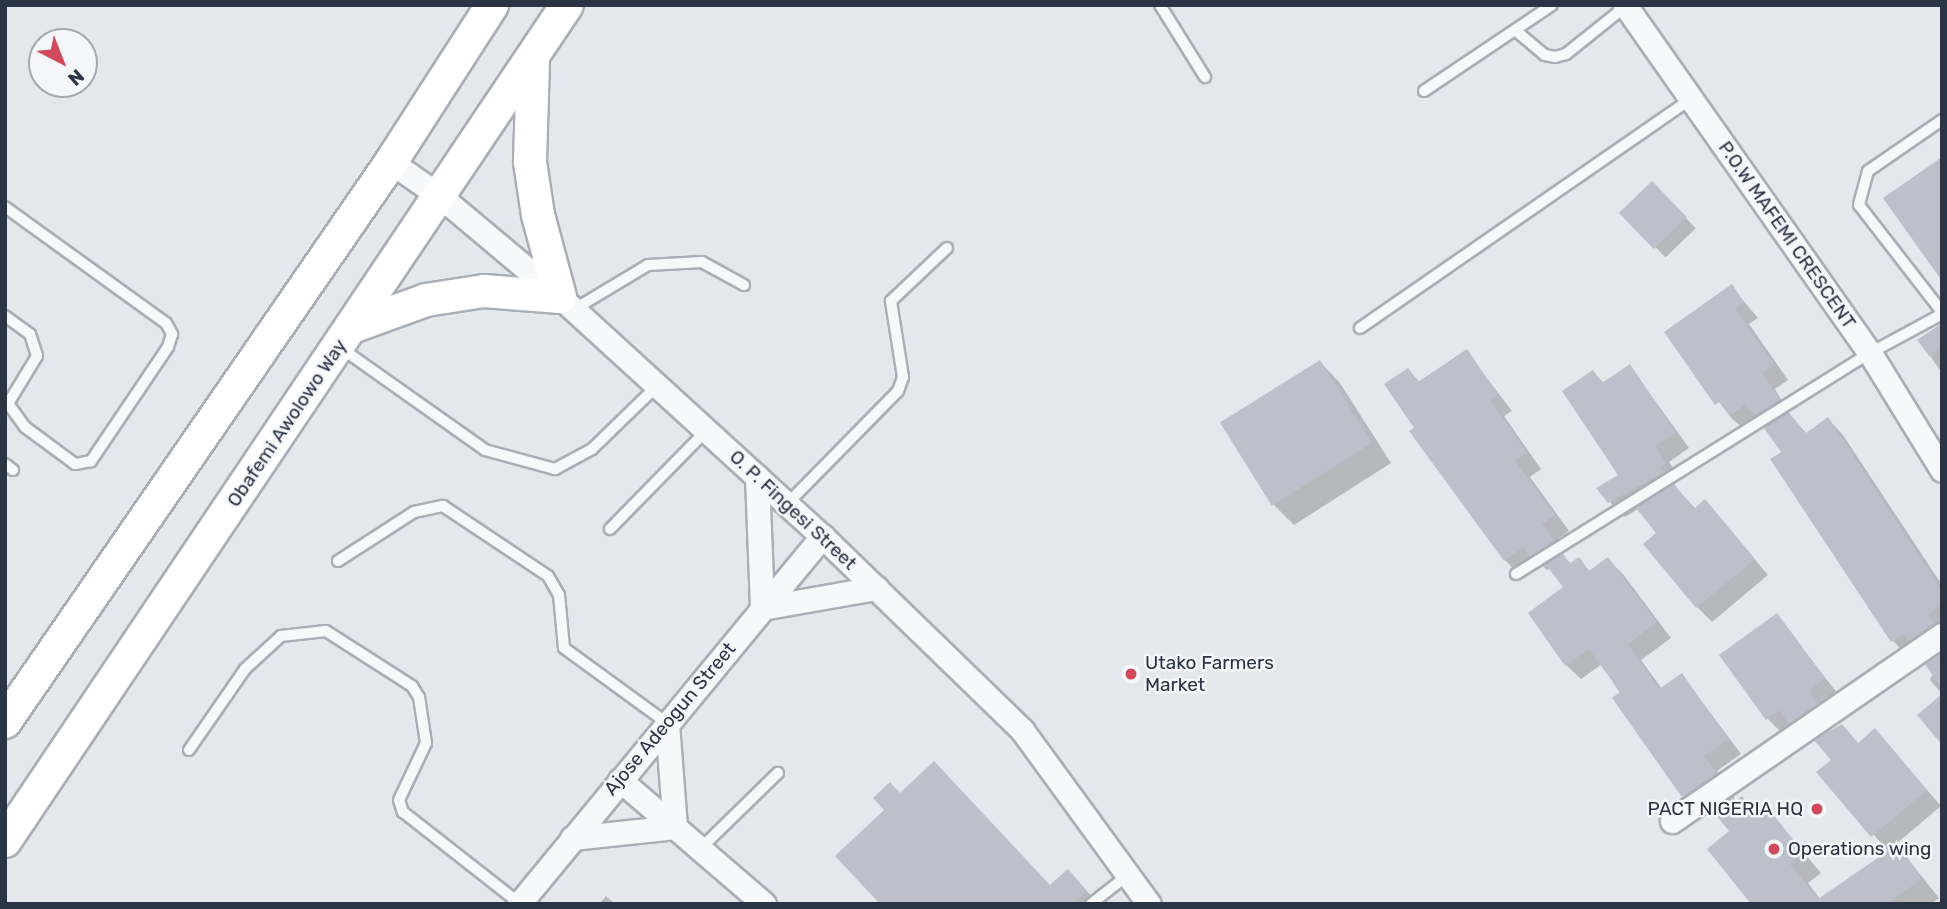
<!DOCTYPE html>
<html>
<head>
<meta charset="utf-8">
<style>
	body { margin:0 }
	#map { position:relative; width:1947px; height:909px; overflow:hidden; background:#e4e7ec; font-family:Rubik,sans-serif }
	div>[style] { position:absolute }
	.shadow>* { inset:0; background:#0003; transform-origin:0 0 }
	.building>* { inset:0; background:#bbc0ca; transform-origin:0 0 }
	.roads { filter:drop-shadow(2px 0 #a9aeb7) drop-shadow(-2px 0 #a9aeb7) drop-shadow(0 2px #a9aeb7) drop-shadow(0 -2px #a9aeb7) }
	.service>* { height:10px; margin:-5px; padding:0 5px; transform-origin:5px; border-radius:5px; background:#f7f8fa }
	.minor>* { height:23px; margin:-11.5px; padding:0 11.5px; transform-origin:11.5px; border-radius:11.5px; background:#f7f8fa }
	.secondary>* { height:32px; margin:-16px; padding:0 16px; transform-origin:16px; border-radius:16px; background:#fff }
	.dots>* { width:19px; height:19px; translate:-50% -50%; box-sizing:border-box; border:4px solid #f4f6f9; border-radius:50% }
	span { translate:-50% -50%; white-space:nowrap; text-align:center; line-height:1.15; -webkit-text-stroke:5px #f4f6f9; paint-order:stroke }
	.street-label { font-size:19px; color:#2b3445 }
	.poi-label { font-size:19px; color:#2b3445 }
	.left { translate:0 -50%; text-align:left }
	.right { translate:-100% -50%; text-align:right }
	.frame { position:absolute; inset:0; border:7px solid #2b3445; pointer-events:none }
	.north { position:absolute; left:28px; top:28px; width:70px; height:70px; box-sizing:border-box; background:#f4f6f9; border:2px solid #a4a8b1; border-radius:50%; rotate:138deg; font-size:19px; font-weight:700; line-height:28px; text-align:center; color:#2b3445 }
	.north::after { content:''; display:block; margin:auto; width:24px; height:32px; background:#d1495b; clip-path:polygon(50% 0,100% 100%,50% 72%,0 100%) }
</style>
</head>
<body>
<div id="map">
	<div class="shadow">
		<div style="left:1652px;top:183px;width:63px;height:42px;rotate:46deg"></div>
		<div style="clip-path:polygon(1731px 286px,1758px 318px,1749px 324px,1788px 380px,1775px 389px,1791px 417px,1807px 434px,1828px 419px,1843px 435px,1942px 585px,1942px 644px,1908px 656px,1893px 641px,1769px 427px,1761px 419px,1746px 430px,1732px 419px,1666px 332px)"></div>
		<div style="clip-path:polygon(1942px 336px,1942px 373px,1919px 340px)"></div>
		<div style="clip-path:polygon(1466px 351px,1512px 411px,1504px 416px,1541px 469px,1530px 477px,1569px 531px,1556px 540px,1566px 559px,1572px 565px,1578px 559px,1591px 572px,1608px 560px,1623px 574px,1671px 638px,1641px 660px,1662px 689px,1682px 675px,1741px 754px,1717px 771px,1730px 789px,1698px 811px,1683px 796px,1602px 664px,1581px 679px,1566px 665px,1566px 587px,1551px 568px,1547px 570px,1539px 562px,1520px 576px,1505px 560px,1417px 429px,1408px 370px,1420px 382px)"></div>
		<div style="clip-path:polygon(1320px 362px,1340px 383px,1391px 463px,1294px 525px,1274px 505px)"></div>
		<div style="clip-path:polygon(1630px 366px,1689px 448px,1669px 462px,1680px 478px,1674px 482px,1676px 488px,1696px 509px,1705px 501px,1768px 575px,1712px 622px,1697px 607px,1658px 533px,1638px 509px,1625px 517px,1610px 502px,1621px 475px,1593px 372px,1604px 383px)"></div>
		<div style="clip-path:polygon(1777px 616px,1838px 694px,1782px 733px,1767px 718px)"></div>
		<div style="clip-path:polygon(1942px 654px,1942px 694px,1930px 680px)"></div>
		<div style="clip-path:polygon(1842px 727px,1859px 744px,1875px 730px,1941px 806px,1896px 844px,1939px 898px,1931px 904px,1753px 904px,1731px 832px,1737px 803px,1742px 799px,1758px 814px,1766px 808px,1821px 873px,1808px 883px,1820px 899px,1889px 852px,1819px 773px,1833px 760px)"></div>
		<div style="clip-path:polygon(900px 795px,1050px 886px,1068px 871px,1099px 904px,882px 904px)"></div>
		<div style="clip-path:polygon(606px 896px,615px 904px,599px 904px)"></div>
	</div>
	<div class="building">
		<div style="clip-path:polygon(1942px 157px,1942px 281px,1883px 198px)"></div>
		<div style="left:1652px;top:181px;width:50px;height:46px;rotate:46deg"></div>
		<div style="clip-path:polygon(1732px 284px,1744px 302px,1735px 309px,1774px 364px,1762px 373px,1780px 400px,1755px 415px,1744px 405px,1730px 416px,1719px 402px,1715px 405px,1664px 332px)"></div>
		<div style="clip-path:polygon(1942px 323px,1942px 347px,1930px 357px,1917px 340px)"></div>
		<div style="clip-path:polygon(1467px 349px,1498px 395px,1490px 400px,1527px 452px,1515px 461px,1555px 515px,1542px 524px,1554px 541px,1530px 556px,1523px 547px,1504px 561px,1409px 431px,1414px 428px,1384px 384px,1408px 368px,1418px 382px)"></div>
		<div style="left:1320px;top:360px;width:98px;height:118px;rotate:58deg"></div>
		<div style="clip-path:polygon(1630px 364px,1676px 433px,1655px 446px,1666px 463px,1660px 467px,1664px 472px,1608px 503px,1596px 488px,1618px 475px,1562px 391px,1593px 370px,1602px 383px)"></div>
		<div style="clip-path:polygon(1789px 413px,1806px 433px,1828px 417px,1942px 591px,1942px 604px,1928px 614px,1934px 623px,1909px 641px,1904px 634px,1891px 642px,1770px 459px,1781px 452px,1764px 428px)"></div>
		<div style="clip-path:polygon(1674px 484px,1694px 509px,1705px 499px,1755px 559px,1696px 608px,1643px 544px,1656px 533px,1636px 508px)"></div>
		<div style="clip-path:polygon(1563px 554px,1570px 563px,1579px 557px,1589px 571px,1608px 557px,1657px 622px,1628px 644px,1659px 689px,1682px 673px,1728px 739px,1704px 756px,1717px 773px,1682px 797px,1612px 698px,1620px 692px,1589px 649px,1565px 666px,1528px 613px,1563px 587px,1546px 565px)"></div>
		<div style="clip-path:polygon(1777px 613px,1825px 678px,1809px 691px,1818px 704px,1789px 724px,1779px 710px,1766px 720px,1719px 655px)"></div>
		<div style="clip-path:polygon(1942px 652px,1942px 689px,1925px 664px)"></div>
		<div style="clip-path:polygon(1942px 694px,1942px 745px,1917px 715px)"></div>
		<div style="clip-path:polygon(1842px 724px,1858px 743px,1875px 728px,1927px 790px,1871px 837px,1816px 772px,1831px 760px,1814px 740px)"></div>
		<div style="clip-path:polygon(934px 761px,1050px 885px,1068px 869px,1087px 891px,1072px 904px,880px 904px,835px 856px,884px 810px,873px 798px,890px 782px,900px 793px)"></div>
		<div style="clip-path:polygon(1733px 796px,1736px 801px,1742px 796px,1756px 814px,1766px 806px,1804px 853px,1790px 864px,1818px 899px,1898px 844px,1922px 879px,1886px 904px,1751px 904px,1707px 849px,1729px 831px,1712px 810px)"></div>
	</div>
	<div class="roads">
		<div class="service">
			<div style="left:1160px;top:5px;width:85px;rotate:58deg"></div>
			<div style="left:1515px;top:30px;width:39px;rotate:40deg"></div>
			<div style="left:1545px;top:55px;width:10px;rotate:11deg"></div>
			<div style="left:1555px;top:57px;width:11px;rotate:-15deg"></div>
			<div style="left:1566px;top:54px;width:77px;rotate:-38.7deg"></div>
			<div style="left:1424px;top:91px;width:154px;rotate:-33.9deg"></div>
			<div style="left:1942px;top:120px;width:90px;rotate:145.4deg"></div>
			<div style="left:1868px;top:171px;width:35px;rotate:105deg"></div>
			<div style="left:1859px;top:205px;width:135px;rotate:52.2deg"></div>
			<div style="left:5px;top:207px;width:198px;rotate:35.8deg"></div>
			<div style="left:166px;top:323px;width:13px;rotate:61deg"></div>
			<div style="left:172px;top:334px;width:14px;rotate:107deg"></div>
			<div style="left:168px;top:347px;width:138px;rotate:124deg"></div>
			<div style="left:91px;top:461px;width:16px;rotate:169deg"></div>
			<div style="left:75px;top:464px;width:62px;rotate:-143.5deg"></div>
			<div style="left:25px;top:427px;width:34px;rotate:-126deg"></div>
			<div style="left:573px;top:310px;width:87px;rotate:-31deg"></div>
			<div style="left:648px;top:265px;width:54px;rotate:-3.2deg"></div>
			<div style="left:702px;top:262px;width:48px;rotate:28.7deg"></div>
			<div style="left:5px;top:316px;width:31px;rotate:36deg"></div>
			<div style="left:30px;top:334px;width:23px;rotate:72deg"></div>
			<div style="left:37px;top:356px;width:54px;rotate:121.3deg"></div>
			<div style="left:1360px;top:328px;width:402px;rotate:-34.7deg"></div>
			<div style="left:341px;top:348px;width:176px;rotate:35.3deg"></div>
			<div style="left:485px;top:450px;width:73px;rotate:15.2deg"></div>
			<div style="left:555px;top:469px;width:42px;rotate:-28.4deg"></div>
			<div style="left:592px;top:449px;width:91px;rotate:-44.1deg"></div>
			<div style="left:5px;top:464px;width:10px;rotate:37deg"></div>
			<div style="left:787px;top:504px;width:158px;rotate:-45.5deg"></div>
			<div style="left:898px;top:391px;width:15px;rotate:-70deg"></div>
			<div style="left:903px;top:377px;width:77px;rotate:-99deg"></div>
			<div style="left:891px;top:301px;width:77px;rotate:-43.4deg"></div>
			<div style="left:610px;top:529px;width:137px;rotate:-45.6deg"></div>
			<div style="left:338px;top:561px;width:90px;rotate:-32.8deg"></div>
			<div style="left:414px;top:512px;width:30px;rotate:-12deg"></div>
			<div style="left:443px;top:506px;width:126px;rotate:33.7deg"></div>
			<div style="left:548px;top:576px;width:22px;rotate:60deg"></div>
			<div style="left:559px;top:595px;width:53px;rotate:84.6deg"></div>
			<div style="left:564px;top:648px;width:127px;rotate:36.1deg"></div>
			<div style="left:1516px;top:574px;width:417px;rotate:-32deg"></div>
			<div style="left:1870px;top:353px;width:82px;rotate:-28.4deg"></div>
			<div style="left:189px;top:750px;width:98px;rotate:-55.3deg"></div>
			<div style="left:245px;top:669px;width:49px;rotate:-42.5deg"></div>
			<div style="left:281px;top:636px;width:45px;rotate:-6.3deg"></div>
			<div style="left:326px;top:631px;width:102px;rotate:32.6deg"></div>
			<div style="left:412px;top:686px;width:13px;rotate:58deg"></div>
			<div style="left:419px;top:697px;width:47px;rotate:81.3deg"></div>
			<div style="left:426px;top:743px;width:63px;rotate:115.3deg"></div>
			<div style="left:399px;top:800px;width:13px;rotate:72deg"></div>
			<div style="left:403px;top:812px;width:147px;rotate:38.1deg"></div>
			<div style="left:700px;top:849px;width:109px;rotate:-44.3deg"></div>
			<div style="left:1091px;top:904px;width:47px;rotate:-38.1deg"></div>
		</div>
		<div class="minor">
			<div style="left:1625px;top:5px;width:426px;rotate:54.9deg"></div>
			<div style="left:1870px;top:353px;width:137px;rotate:58.4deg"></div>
			<div style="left:391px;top:162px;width:61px;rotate:35deg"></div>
			<div style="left:441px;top:197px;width:155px;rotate:40deg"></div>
			<div style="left:560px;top:297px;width:355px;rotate:42.4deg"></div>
			<div style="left:822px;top:536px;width:279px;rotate:44.1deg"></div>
			<div style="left:1022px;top:730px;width:215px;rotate:53.9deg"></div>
			<div style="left:757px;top:477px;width:131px;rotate:87.8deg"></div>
			<div style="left:762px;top:608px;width:116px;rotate:-10deg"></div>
			<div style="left:620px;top:780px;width:190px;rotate:40.7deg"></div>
			<div style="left:1672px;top:821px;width:328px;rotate:-34.6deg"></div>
			<div style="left:572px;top:838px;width:104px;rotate:-6.1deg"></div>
			<div style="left:675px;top:827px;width:104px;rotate:-94.4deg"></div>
			<div style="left:519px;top:904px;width:477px;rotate:-50.5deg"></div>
		</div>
		<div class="secondary">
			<div style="left:352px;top:327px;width:79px;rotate:-20deg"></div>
			<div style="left:426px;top:300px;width:59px;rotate:-8.8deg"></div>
			<div style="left:484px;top:291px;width:76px;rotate:4.5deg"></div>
			<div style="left:560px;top:297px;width:85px;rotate:-105deg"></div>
			<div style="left:538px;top:215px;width:54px;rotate:-98.6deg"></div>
			<div style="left:530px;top:162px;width:104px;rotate:-88.3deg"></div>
			<div style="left:5px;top:722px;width:680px;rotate:-55.42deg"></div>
			<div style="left:391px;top:162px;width:187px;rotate:-57.2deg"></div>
			<div style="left:5px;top:841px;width:1007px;rotate:-56.09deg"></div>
		</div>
	</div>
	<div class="dots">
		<div style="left:1131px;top:674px;background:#d1495b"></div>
		<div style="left:1817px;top:809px;background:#d1495b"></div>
		<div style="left:1774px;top:849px;background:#d1495b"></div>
	</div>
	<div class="street-label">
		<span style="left:1787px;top:235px;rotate:55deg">P.O.W MAFEMI CRESCENT</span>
		<span style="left:287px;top:423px;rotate:-56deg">Obafemi Awolowo Way</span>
		<span style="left:793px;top:510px;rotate:43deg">O. P. Fingesi Street</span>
		<span style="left:670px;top:719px;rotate:-50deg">Ajose Adeogun Street</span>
	</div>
	<div class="poi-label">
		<span class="left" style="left:1145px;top:674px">Utako Farmers<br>Market</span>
		<span class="right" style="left:1803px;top:809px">PACT NIGERIA HQ</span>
		<span class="left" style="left:1788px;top:849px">Operations wing</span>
	</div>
	<div class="frame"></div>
	<div class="north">N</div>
</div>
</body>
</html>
